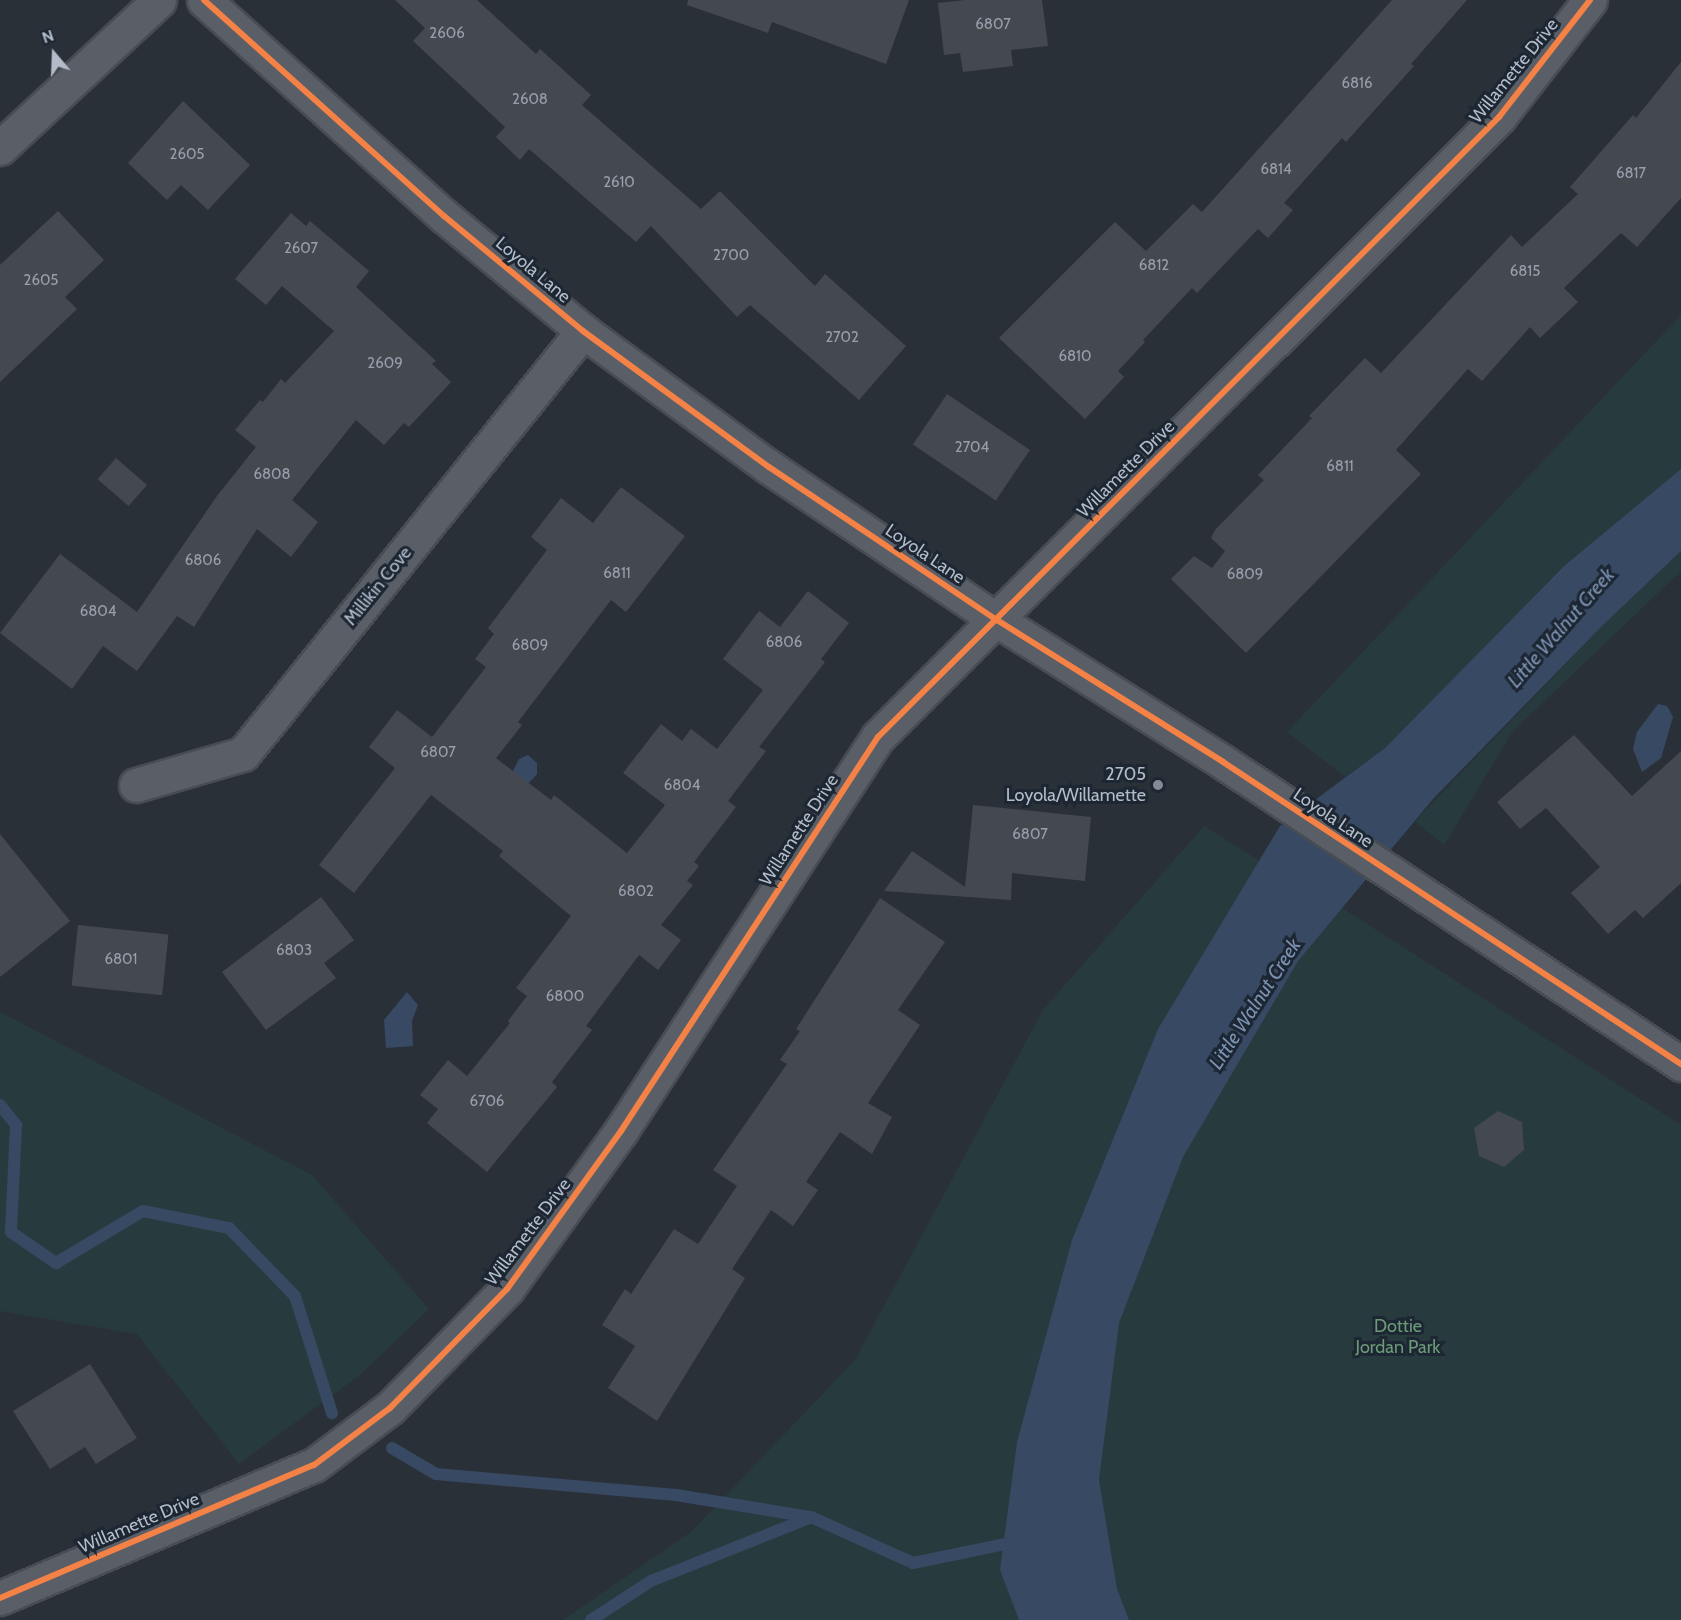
<!DOCTYPE html>
<html>
<head>
<meta charset="utf-8">
<style>
	body { margin:0 }
	#map { position:relative; width:1681px; height:1620px; overflow:hidden; background:#2a3038; font-family:Cabin,sans-serif }
	div>[style] { position:absolute }
	.green>* { inset:0; background:#273a3e }
	.water>* { inset:0; background:#384963 }
	.stream>* { height:12px; margin:-6px; padding:0 6px; transform-origin:6px; border-radius:6px; background:#384963 }
	.building>* { inset:0; background:#444950; transform-origin:0 0 }
	.roads { filter:drop-shadow(2px 0 #484c53) drop-shadow(-2px 0 #484c53) drop-shadow(0 2px #484c53) drop-shadow(0 -2px #484c53) }
	.minor>* { height:33px; margin:-16.5px; padding:0 16.5px; transform-origin:16.5px; border-radius:16.5px; background:#5a5e66 }
	.cycleway>* { height:6px; margin:-3px; padding:0 3px; transform-origin:3px; border-radius:3px; background:#f48246 }
	.dots>* { width:16px; height:16px; translate:-50% -50%; box-sizing:border-box; border:3px solid #1d2633; border-radius:50% }
	span { translate:-50% -50%; white-space:nowrap; text-align:center; line-height:1.15; -webkit-text-stroke:6px #1d2633; paint-order:stroke }
	.number-label { font-size:15px; color:#989fab }
	.number-label span { -webkit-text-stroke-width:0 }
	.street-label { font-size:18px; color:#b4bcc9 }
	.poi-label { font-size:18px; color:#b4bcc9 }
	.right { translate:-100% -50%; text-align:right }
	.park-label { font-size:18px; color:#6b9a76 }
	.water-label { font-size:20px; color:#7c92b1; font-style:italic }
	.north { position:absolute; left:24px; top:24px; width:60px; height:60px; -webkit-text-stroke:4px #1d2633; paint-order:stroke; rotate:341deg; font-size:16px; font-weight:700; line-height:24px; text-align:center; color:#b4bcc9 }
	.north::after { content:''; display:block; margin:auto; width:21px; height:27px; background:#b4bcc9; clip-path:polygon(50% 0,100% 100%,50% 72%,0 100%) }
</style>
</head>
<body>
<div id="map">
	<div class="green">
		<div style="clip-path:polygon(1681px 315px,1681px 469px,1564px 566px,1385px 748px,1345px 777px,1287px 732px)"></div>
		<div style="clip-path:polygon(1681px 551px,1681px 571px,1513px 731px,1444px 845px,1415px 821px,1603px 625px)"></div>
		<div style="clip-path:polygon(1204px 826px,1319px 898px,1328px 899px,1681px 1125px,1681px 1620px,563px 1620px,691px 1532px,855px 1360px,1043px 1010px)"></div>
		<div style="clip-path:polygon(0 1012px,312px 1175px,429px 1309px,361px 1374px,239px 1464px,137px 1334px,0 1311px)"></div>
	</div>
	<div class="water">
		<div style="clip-path:polygon(1681px 469px,1681px 551px,1603px 625px,1433px 799px,1298px 961px,1183px 1157px,1119px 1323px,1099px 1480px,1117px 1589px,1129px 1620px,1019px 1620px,1000px 1570px,1017px 1442px,1072px 1240px,1158px 1029px,1280px 826px,1385px 748px,1564px 566px)"></div>
		<div style="clip-path:polygon(1658px 704px,1667px 706px,1673px 717px,1661px 758px,1642px 772px,1633px 749px,1637px 732px)"></div>
		<div style="clip-path:polygon(528px 755px,537px 763px,537px 774px,528px 784px,509px 779px,519px 759px)"></div>
		<div style="clip-path:polygon(407px 992px,418px 1005px,412px 1021px,413px 1046px,386px 1048px,384px 1020px)"></div>
	</div>
	<div class="stream">
		<div style="left:0;top:1105px;width:26px;rotate:51deg"></div>
		<div style="left:16px;top:1125px;width:107px;rotate:92.7deg"></div>
		<div style="left:11px;top:1232px;width:55px;rotate:34.6deg"></div>
		<div style="left:56px;top:1263px;width:101px;rotate:-30.9deg"></div>
		<div style="left:143px;top:1211px;width:88px;rotate:11.2deg"></div>
		<div style="left:229px;top:1228px;width:95px;rotate:45.9deg"></div>
		<div style="left:295px;top:1296px;width:123px;rotate:72.5deg"></div>
		<div style="left:392px;top:1448px;width:51px;rotate:30.6deg"></div>
		<div style="left:436px;top:1474px;width:241px;rotate:5deg"></div>
		<div style="left:676px;top:1495px;width:137px;rotate:9.3deg"></div>
		<div style="left:811px;top:1517px;width:112px;rotate:24.3deg"></div>
		<div style="left:913px;top:1563px;width:109px;rotate:-11.6deg"></div>
		<div style="left:591px;top:1620px;width:72px;rotate:-33deg"></div>
		<div style="left:651px;top:1581px;width:170px;rotate:-21.7deg"></div>
	</div>
	<div class="building">
		<div style="clip-path:polygon(395px 0,477px 0,536px 54px,540px 49px,591px 95px,582px 105px,701px 209px,720px 191px,815px 286px,825px 274px,906px 346px,859px 400px,750px 305px,737px 317px,651px 226px,636px 242px,529px 149px,520px 160px,496px 137px,505px 127px,413px 41px,425px 28px)"></div>
		<div style="clip-path:polygon(688px 0,909px 0,886px 64px,772px 22px,768px 33px,687px 5px)"></div>
		<div style="clip-path:polygon(965px 0,1042px 0,1048px 46px,1011px 50px,1013px 66px,963px 72px,960px 53px,944px 55px,938px 3px)"></div>
		<div style="clip-path:polygon(1392px 0,1467px 0,1411px 64px,1414px 66px,1346px 142px,1342px 138px,1284px 203px,1293px 210px,1268px 238px,1258px 229px,1197px 293px,1192px 288px,1143px 340px,1145px 342px,1118px 371px,1124px 377px,1085px 419px,999px 338px,1115px 222px,1146px 251px,1193px 204px,1202px 212px)"></div>
		<div style="clip-path:polygon(1681px 62px,1681px 198px,1637px 247px,1621px 233px,1564px 288px,1578px 302px,1540px 338px,1530px 327px,1482px 381px,1468px 369px,1396px 450px,1421px 474px,1246px 653px,1171px 579px,1194px 556px,1212px 568px,1225px 551px,1211px 538px,1215px 530px,1264px 480px,1258px 475px,1312px 418px,1309px 416px,1365px 358px,1381px 373px,1511px 235px,1522px 247px,1578px 194px,1570px 187px,1633px 115px,1636px 118px)"></div>
		<div style="clip-path:polygon(183px 101px,250px 165px,208px 210px,181px 185px,167px 200px,128px 163px)"></div>
		<div style="clip-path:polygon(58px 211px,104px 260px,65px 297px,77px 309px,0 382px,0 265px)"></div>
		<div style="clip-path:polygon(291px 213px,306px 226px,310px 221px,369px 271px,356px 287px,436px 361px,432px 364px,451px 382px,409px 427px,404px 423px,384px 445px,356px 420px,292px 500px,318px 522px,291px 557px,257px 529px,194px 627px,177px 616px,137px 671px,103px 646px,72px 689px,0 633px,60px 554px,137px 612px,217px 496px,256px 447px,235px 430px,260px 400px,263px 402px,281px 379px,285px 383px,334px 331px,282px 286px,266px 305px,235px 279px)"></div>
		<div style="left:947px;top:394px;width:100px;height:61px;rotate:34deg"></div>
		<div style="left:116px;top:458px;width:41px;height:28px;rotate:41deg"></div>
		<div style="clip-path:polygon(621px 487px,685px 536px,626px 612px,611px 600px,518px 722px,522px 725px,496px 758px,551px 800px,554px 795px,627px 853px,665px 805px,623px 773px,661px 724px,682px 741px,691px 729px,717px 749px,763px 690px,723px 659px,759px 611px,780px 627px,808px 591px,849px 623px,821px 659px,825px 662px,759px 747px,766px 751px,728px 801px,736px 807px,694px 862px,699px 866px,687px 881px,693px 885px,661px 925px,681px 940px,658px 970px,639px 955px,586px 1026px,592px 1030px,552px 1082px,557px 1087px,487px 1172px,427px 1123px,438px 1109px,420px 1095px,448px 1060px,467px 1076px,510px 1023px,508px 1021px,527px 996px,516px 988px,571px 916px,499px 856px,503px 851px,431px 795px,354px 893px,319px 865px,395px 768px,369px 747px,397px 710px,432px 737px,486px 667px,475px 659px,494px 634px,488px 628px,547px 550px,531px 537px,561px 498px,593px 523px)"></div>
		<div style="clip-path:polygon(1574px 735px,1632px 796px,1681px 751px,1681px 883px,1643px 918px,1635px 910px,1608px 934px,1571px 893px,1600px 867px,1546px 808px,1520px 829px,1497px 802px)"></div>
		<div style="clip-path:polygon(973px 805px,1091px 817px,1085px 881px,1012px 873px,1011px 900px,884px 891px,912px 851px,965px 887px)"></div>
		<div style="clip-path:polygon(0 834px,70px 921px,0 977px)"></div>
		<div style="clip-path:polygon(321px 897px,354px 940px,324px 963px,336px 978px,266px 1030px,222px 972px)"></div>
		<div style="clip-path:polygon(880px 898px,945px 942px,898px 1010px,920px 1025px,868px 1103px,892px 1117px,872px 1154px,840px 1132px,806px 1182px,818px 1190px,793px 1226px,771px 1210px,732px 1269px,745px 1278px,657px 1421px,608px 1388px,635px 1346px,602px 1325px,625px 1289px,631px 1294px,674px 1229px,698px 1244px,737px 1186px,713px 1170px,787px 1064px,780px 1060px,800px 1031px,796px 1029px)"></div>
		<div style="left:78px;top:925px;width:91px;height:61px;rotate:6deg"></div>
		<div style="clip-path:polygon(1498px 1111px,1522px 1122px,1524px 1150px,1504px 1167px,1479px 1156px,1474px 1128px)"></div>
		<div style="clip-path:polygon(90px 1364px,137px 1438px,96px 1464px,85px 1447px,50px 1469px,13px 1411px)"></div>
	</div>
	<div class="roads">
		<div class="minor">
			<div style="left:204px;top:0;width:323px;rotate:42deg"></div>
			<div style="left:444px;top:216px;width:180px;rotate:39.6deg"></div>
			<div style="left:583px;top:331px;width:230px;rotate:36.2deg"></div>
			<div style="left:769px;top:467px;width:275px;rotate:33.9deg"></div>
			<div style="left:997px;top:620px;width:267px;rotate:32.1deg"></div>
			<div style="left:1223px;top:762px;width:549px;rotate:33.4deg"></div>
			<div style="left:0;top:148px;width:217px;rotate:-42.9deg"></div>
			<div style="left:136px;top:785px;width:111px;rotate:-16.2deg"></div>
			<div style="left:243px;top:754px;width:543px;rotate:-51.21deg"></div>
			<div style="left:0;top:1598px;width:341px;rotate:-23deg"></div>
			<div style="left:314px;top:1465px;width:95px;rotate:-36.9deg"></div>
			<div style="left:390px;top:1408px;width:167px;rotate:-45.5deg"></div>
			<div style="left:507px;top:1289px;width:195px;rotate:-54.2deg"></div>
			<div style="left:621px;top:1131px;width:470px;rotate:-56.9deg"></div>
			<div style="left:878px;top:737px;width:878px;rotate:-44.95deg"></div>
			<div style="left:1499px;top:117px;width:148px;rotate:-52.1deg"></div>
		</div>
	</div>
	<div class="cycleway">
		<div style="left:204px;top:0;width:323px;rotate:42deg"></div>
		<div style="left:444px;top:216px;width:180px;rotate:39.6deg"></div>
		<div style="left:583px;top:331px;width:230px;rotate:36.2deg"></div>
		<div style="left:769px;top:467px;width:275px;rotate:33.9deg"></div>
		<div style="left:997px;top:620px;width:267px;rotate:32.1deg"></div>
		<div style="left:1223px;top:762px;width:549px;rotate:33.4deg"></div>
		<div style="left:0;top:1598px;width:341px;rotate:-23deg"></div>
		<div style="left:314px;top:1465px;width:95px;rotate:-36.9deg"></div>
		<div style="left:390px;top:1408px;width:167px;rotate:-45.5deg"></div>
		<div style="left:507px;top:1289px;width:195px;rotate:-54.2deg"></div>
		<div style="left:621px;top:1131px;width:470px;rotate:-56.9deg"></div>
		<div style="left:878px;top:737px;width:878px;rotate:-44.95deg"></div>
		<div style="left:1499px;top:117px;width:148px;rotate:-52.1deg"></div>
	</div>
	<div class="dots">
		<div style="left:1158px;top:785px;background:#848b96"></div>
	</div>
	<div class="number-label">
		<span style="left:993px;top:25px">6807</span>
		<span style="left:447px;top:34px">2606</span>
		<span style="left:1357px;top:84px">6816</span>
		<span style="left:530px;top:100px">2608</span>
		<span style="left:187px;top:155px">2605</span>
		<span style="left:1276px;top:170px">6814</span>
		<span style="left:1631px;top:174px">6817</span>
		<span style="left:619px;top:183px">2610</span>
		<span style="left:301px;top:249px">2607</span>
		<span style="left:731px;top:256px">2700</span>
		<span style="left:1154px;top:266px">6812</span>
		<span style="left:1525px;top:272px">6815</span>
		<span style="left:41px;top:281px">2605</span>
		<span style="left:842px;top:338px">2702</span>
		<span style="left:1075px;top:357px">6810</span>
		<span style="left:385px;top:364px">2609</span>
		<span style="left:972px;top:448px">2704</span>
		<span style="left:1340px;top:467px">6811</span>
		<span style="left:272px;top:475px">6808</span>
		<span style="left:203px;top:561px">6806</span>
		<span style="left:617px;top:574px">6811</span>
		<span style="left:1245px;top:575px">6809</span>
		<span style="left:98px;top:612px">6804</span>
		<span style="left:784px;top:643px">6806</span>
		<span style="left:530px;top:646px">6809</span>
		<span style="left:438px;top:753px">6807</span>
		<span style="left:682px;top:786px">6804</span>
		<span style="left:1030px;top:835px">6807</span>
		<span style="left:636px;top:892px">6802</span>
		<span style="left:294px;top:951px">6803</span>
		<span style="left:121px;top:960px">6801</span>
		<span style="left:565px;top:997px">6800</span>
		<span style="left:487px;top:1102px">6706</span>
	</div>
	<div class="street-label">
		<span style="left:1514px;top:71px;rotate:-51deg">Willamette Drive</span>
		<span style="left:533px;top:270px;rotate:40deg">Loyola Lane</span>
		<span style="left:1126px;top:469px;rotate:-45deg">Willamette Drive</span>
		<span style="left:925px;top:554px;rotate:34deg">Loyola Lane</span>
		<span style="left:378px;top:586px;rotate:-51deg">Millikin Cove</span>
		<span style="left:1333px;top:818px;rotate:34deg">Loyola Lane</span>
		<span style="left:799px;top:830px;rotate:-57deg">Willamette Drive</span>
		<span style="left:528px;top:1232px;rotate:-53deg">Willamette Drive</span>
		<span style="left:139px;top:1523px;rotate:-23deg">Willamette Drive</span>
	</div>
	<div class="poi-label">
		<span class="right" style="left:1146px;top:785px">2705<br>Loyola/Willamette</span>
	</div>
	<div class="park-label">
		<span style="left:1398px;top:1337px">Dottie<br>Jordan Park</span>
	</div>
	<div class="water-label">
		<span style="left:1561px;top:628px;rotate:-49deg">Little Walnut Creek</span>
		<span style="left:1255px;top:1004px;rotate:-57deg">Little Walnut Creek</span>
	</div>
	<div class="north">N</div>
</div>
</body>
</html>
